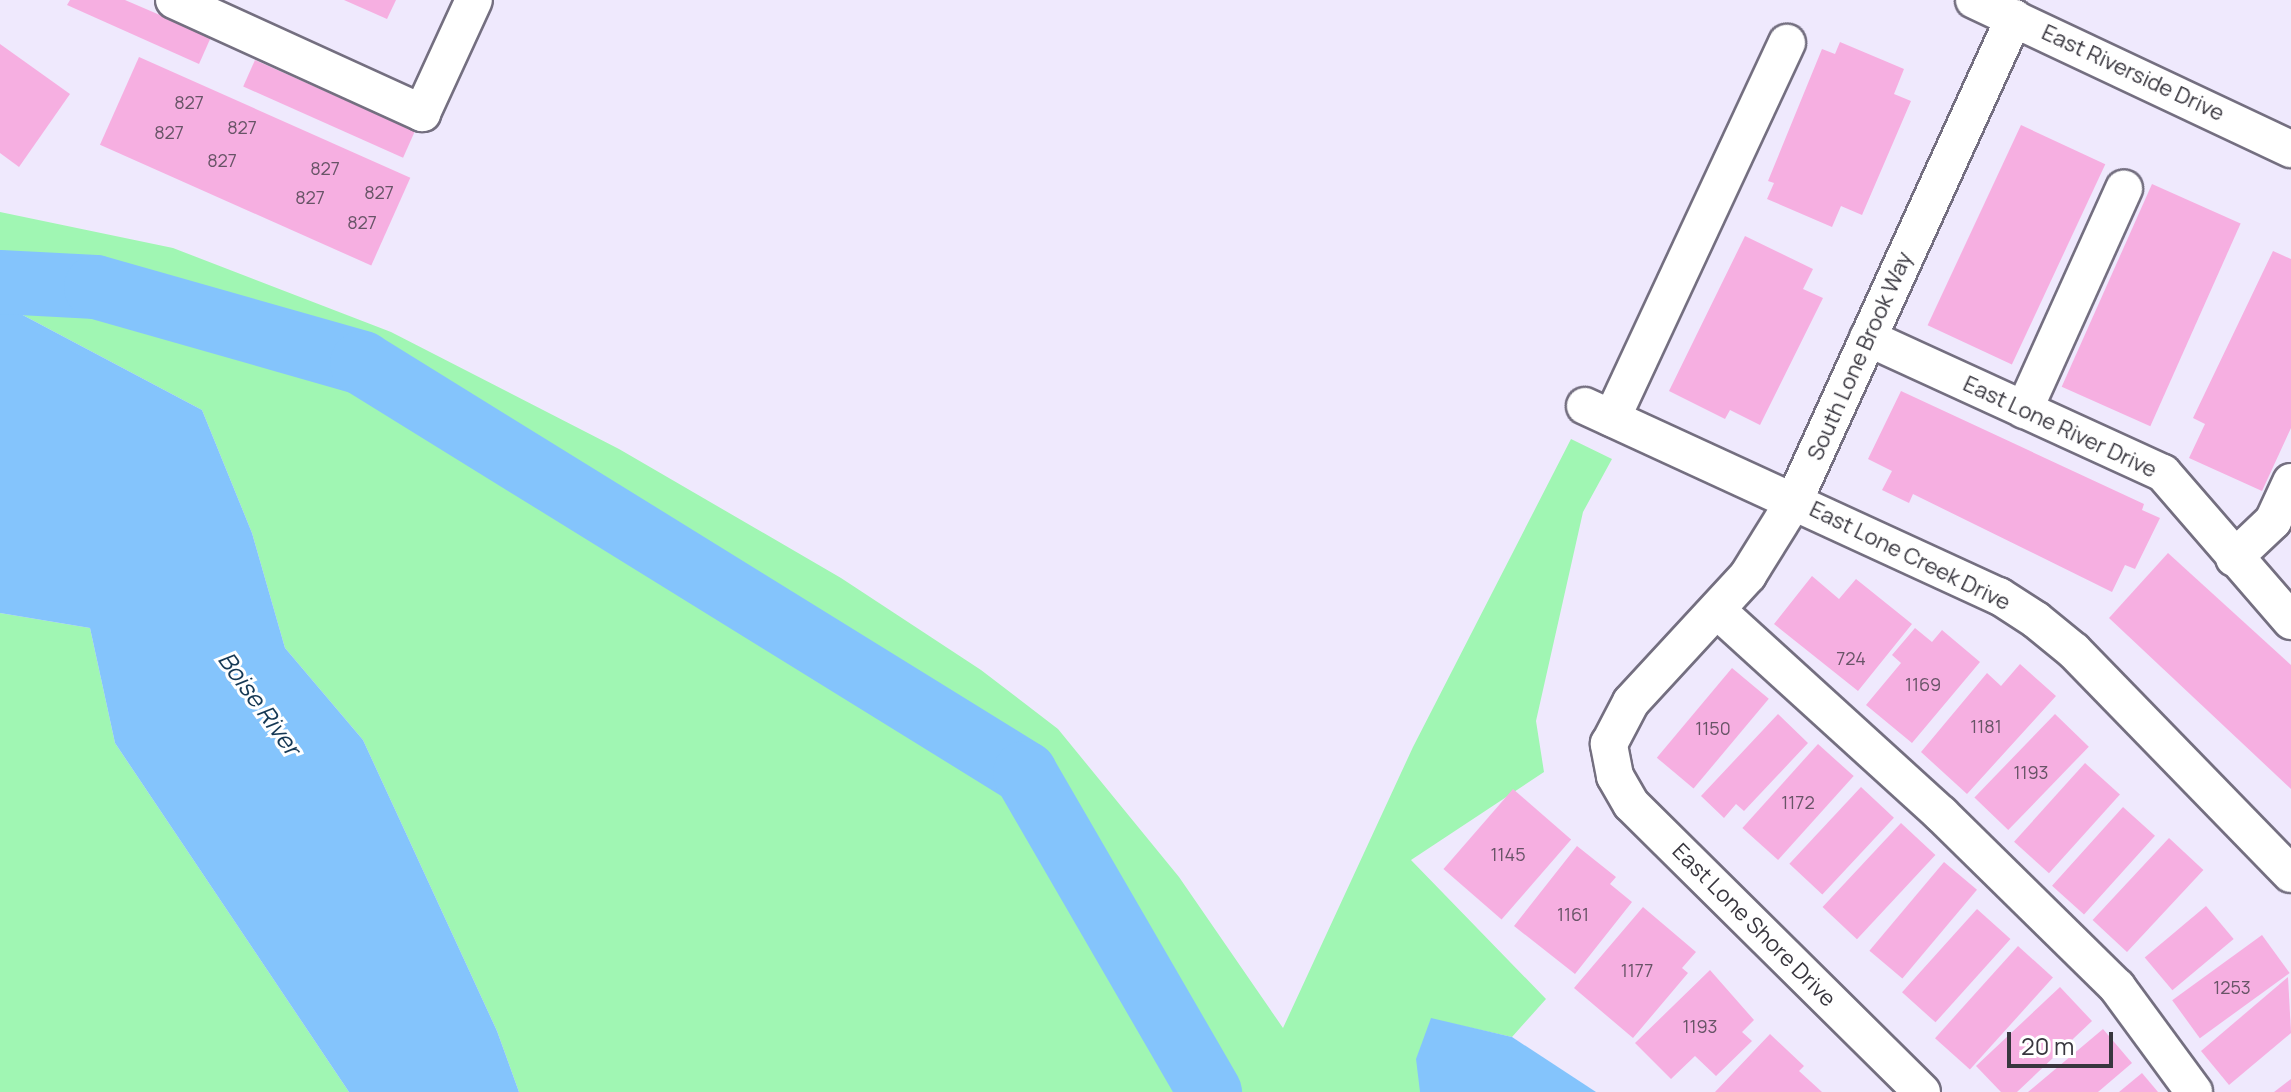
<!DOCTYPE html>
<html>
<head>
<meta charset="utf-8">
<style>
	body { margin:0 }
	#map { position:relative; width:2291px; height:1092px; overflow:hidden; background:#efe9fd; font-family:Manrope,sans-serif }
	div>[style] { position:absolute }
	.green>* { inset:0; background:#a0f6b3 }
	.water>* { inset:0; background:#84c4fc }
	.river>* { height:64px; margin:-32px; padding:0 32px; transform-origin:32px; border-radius:32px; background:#84c4fc }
	.building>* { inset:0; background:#f6afe1; transform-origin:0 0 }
	.roads { filter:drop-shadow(2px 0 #746f80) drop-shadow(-2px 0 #746f80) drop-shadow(0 2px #746f80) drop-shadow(0 -2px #746f80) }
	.minor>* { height:36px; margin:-18px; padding:0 18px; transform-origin:18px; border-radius:18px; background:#fff }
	span { translate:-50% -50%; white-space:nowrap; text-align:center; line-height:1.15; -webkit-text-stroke:6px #fff; paint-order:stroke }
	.number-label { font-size:18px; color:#685467 }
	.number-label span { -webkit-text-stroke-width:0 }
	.street-label { font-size:22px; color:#38363e }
	.water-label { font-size:24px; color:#153854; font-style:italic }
	.scale { position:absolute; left:2007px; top:1032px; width:106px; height:36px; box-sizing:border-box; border:4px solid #38363e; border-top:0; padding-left:10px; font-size:24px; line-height:28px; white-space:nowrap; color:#38363e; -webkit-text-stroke:6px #fff; paint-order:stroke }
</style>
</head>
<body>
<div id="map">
	<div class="green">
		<div style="clip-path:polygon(0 212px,173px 248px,391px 332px,619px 449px,841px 578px,981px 670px,1058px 729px,1179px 877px,1283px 1028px,1413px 747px,1571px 439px,1612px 459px,1583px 512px,1536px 721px,1544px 772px,1411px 860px,1546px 999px,1512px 1037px,1431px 1019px,1450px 1092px,519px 1092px,497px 1031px,363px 740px,285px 648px,252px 533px,202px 410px,0 303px)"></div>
		<div style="clip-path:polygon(0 613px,90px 628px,115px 743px,349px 1092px,0 1092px)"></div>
	</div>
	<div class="water">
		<div style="clip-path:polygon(0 303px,202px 410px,252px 533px,285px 648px,363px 740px,497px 1031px,519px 1092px,349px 1092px,115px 743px,90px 628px,0 613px)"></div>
		<div style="clip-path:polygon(1431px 1018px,1512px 1037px,1596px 1092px,1420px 1092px,1416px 1059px)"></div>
	</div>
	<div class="river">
		<div style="left:0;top:282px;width:96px;rotate:3deg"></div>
		<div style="left:96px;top:287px;width:277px;rotate:15.9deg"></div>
		<div style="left:362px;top:363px;width:780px;rotate:31.73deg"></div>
		<div style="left:1025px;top:773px;width:369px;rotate:59.9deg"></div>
	</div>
	<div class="building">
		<div style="clip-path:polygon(70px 0,125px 0,211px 37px,199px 64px,67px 5px)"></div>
		<div style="clip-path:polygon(344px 0,396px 0,387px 19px)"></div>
		<div style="clip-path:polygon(1840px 42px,1904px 69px,1894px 94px,1911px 101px,1862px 215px,1841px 206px,1832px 227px,1767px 199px,1774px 183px,1768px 181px,1822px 49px,1835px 54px)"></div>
		<div style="clip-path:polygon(0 44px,70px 94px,19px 167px,0 153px)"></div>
		<div style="left:139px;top:57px;width:297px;height:96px;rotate:24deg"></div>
		<div style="left:255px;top:60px;width:175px;height:29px;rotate:24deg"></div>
		<div style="left:2021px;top:125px;width:93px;height:221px;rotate:25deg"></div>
		<div style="left:2152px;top:184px;width:97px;height:222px;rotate:24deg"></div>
		<div style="clip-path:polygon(1745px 236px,1813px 269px,1803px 289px,1823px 298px,1760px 425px,1730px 410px,1725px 419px,1669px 391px)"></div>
		<div style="clip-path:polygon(2273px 251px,2291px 259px,2291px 428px,2262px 491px,2189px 458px,2205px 424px,2193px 418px)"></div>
		<div style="clip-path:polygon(1901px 391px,2144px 504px,2142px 510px,2160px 518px,2135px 569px,2125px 565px,2112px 592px,1913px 494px,1909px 503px,1882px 490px,1892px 471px,1868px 459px)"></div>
		<div style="clip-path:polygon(2168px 553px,2291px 665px,2291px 789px,2109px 618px)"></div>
		<div style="clip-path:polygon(1812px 576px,1839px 599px,1856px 579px,1912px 624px,1858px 691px,1774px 624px)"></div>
		<div style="clip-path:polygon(1915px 628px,1932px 642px,1942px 630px,1980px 662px,1912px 743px,1866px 705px,1901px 663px,1892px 655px)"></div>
		<div style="clip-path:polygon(2020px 664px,2056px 696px,1967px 794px,1921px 752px,1987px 673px,2001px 686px)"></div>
		<div style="left:1732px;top:668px;width:48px;height:117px;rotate:40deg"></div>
		<div style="clip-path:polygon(1778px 714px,1808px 743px,1744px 811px,1736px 804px,1724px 818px,1701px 796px)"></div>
		<div style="left:2055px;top:714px;width:47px;height:116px;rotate:44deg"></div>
		<div style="left:1818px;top:744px;width:48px;height:113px;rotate:42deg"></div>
		<div style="left:2085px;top:763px;width:47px;height:106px;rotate:42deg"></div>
		<div style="left:1861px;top:787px;width:45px;height:105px;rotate:43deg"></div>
		<div style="left:1513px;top:789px;width:77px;height:106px;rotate:41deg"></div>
		<div style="left:2123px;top:807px;width:43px;height:106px;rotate:42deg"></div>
		<div style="left:1901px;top:823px;width:47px;height:115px;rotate:43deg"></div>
		<div style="left:2169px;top:838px;width:47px;height:112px;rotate:43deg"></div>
		<div style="clip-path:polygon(1577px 846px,1616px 877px,1610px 884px,1632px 902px,1575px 974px,1514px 926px)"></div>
		<div style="left:1944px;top:862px;width:43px;height:116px;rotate:40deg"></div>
		<div style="left:2206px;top:906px;width:43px;height:80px;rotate:50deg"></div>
		<div style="clip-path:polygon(1643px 907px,1696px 952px,1682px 968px,1688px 973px,1633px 1038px,1574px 988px)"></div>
		<div style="left:1977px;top:909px;width:45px;height:112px;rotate:42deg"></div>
		<div style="left:2262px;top:935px;width:47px;height:111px;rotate:54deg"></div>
		<div style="left:2018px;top:946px;width:47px;height:124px;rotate:42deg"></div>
		<div style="clip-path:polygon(1710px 970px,1754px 1020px,1742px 1032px,1752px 1041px,1716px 1076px,1695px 1056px,1671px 1079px,1635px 1043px)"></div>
		<div style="clip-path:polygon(2288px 977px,2291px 1033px,2229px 1085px,2201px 1051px)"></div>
		<div style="clip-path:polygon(2060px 987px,2092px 1021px,2017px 1092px,2001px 1092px,1976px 1066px)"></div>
		<div style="clip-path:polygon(2103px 1029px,2132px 1063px,2098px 1092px,2028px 1092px)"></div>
		<div style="clip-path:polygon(1770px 1034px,1804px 1066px,1799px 1071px,1822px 1092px,1715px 1092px)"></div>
		<div style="clip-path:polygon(2142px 1073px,2158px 1092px,2119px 1092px)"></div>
		<div style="clip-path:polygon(2291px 1079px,2291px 1092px,2274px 1092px)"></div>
	</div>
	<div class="roads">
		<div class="minor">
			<div style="left:174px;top:0;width:273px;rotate:24.5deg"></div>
			<div style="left:422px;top:113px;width:124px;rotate:-65.3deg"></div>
			<div style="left:1974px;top:0;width:350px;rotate:25.2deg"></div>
			<div style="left:1868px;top:338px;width:324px;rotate:24.6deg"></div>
			<div style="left:2163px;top:473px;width:196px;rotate:49.1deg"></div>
			<div style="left:1585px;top:406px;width:456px;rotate:24.7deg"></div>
			<div style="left:1999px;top:596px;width:44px;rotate:33deg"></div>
			<div style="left:2036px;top:620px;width:49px;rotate:39.2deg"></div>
			<div style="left:2074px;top:651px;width:311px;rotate:45.8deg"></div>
			<div style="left:2024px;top:410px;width:243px;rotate:-65.7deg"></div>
			<div style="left:1612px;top:418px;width:414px;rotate:-65deg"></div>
			<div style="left:2234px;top:558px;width:54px;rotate:-43.5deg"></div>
			<div style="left:2273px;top:521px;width:43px;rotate:-65.2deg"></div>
			<div style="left:1719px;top:612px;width:300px;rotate:42.3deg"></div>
			<div style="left:1941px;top:814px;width:247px;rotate:44.5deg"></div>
			<div style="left:2117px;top:987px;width:130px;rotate:53.7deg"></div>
			<div style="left:1922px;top:1092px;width:409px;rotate:-135.3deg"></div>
			<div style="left:1631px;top:804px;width:32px;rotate:-120deg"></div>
			<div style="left:1615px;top:776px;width:33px;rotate:-101deg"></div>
			<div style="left:1609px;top:744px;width:47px;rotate:-62.4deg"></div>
			<div style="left:1631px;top:702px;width:173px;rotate:-47.3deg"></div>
			<div style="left:1748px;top:575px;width:87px;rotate:-58.1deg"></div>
			<div style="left:1794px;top:501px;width:531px;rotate:-65.51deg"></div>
		</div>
	</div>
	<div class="number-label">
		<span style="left:189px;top:102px">827</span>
		<span style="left:242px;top:127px">827</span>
		<span style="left:169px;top:132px">827</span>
		<span style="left:222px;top:160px">827</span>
		<span style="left:325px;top:168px">827</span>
		<span style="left:379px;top:192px">827</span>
		<span style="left:310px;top:197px">827</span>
		<span style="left:362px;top:222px">827</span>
		<span style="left:1851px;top:658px">724</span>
		<span style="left:1923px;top:684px">1169</span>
		<span style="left:1986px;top:726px">1181</span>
		<span style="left:1713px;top:728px">1150</span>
		<span style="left:2031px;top:772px">1193</span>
		<span style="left:1798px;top:802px">1172</span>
		<span style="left:1508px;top:854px">1145</span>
		<span style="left:1573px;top:914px">1161</span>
		<span style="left:1637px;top:970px">1177</span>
		<span style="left:2232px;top:987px">1253</span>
		<span style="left:1700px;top:1026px">1193</span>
	</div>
	<div class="street-label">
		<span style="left:2133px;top:73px;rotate:25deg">East Riverside Drive</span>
		<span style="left:1860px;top:356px;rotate:-66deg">South Lone Brook Way</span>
		<span style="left:2060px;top:427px;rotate:25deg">East Lone River Drive</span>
		<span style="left:1910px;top:556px;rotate:26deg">East Lone Creek Drive</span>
		<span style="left:1754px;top:925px;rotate:45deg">East Lone Shore Drive</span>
	</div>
	<div class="water-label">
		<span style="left:260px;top:703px;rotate:54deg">Boise River</span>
	</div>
	<div class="scale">20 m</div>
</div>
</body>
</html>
